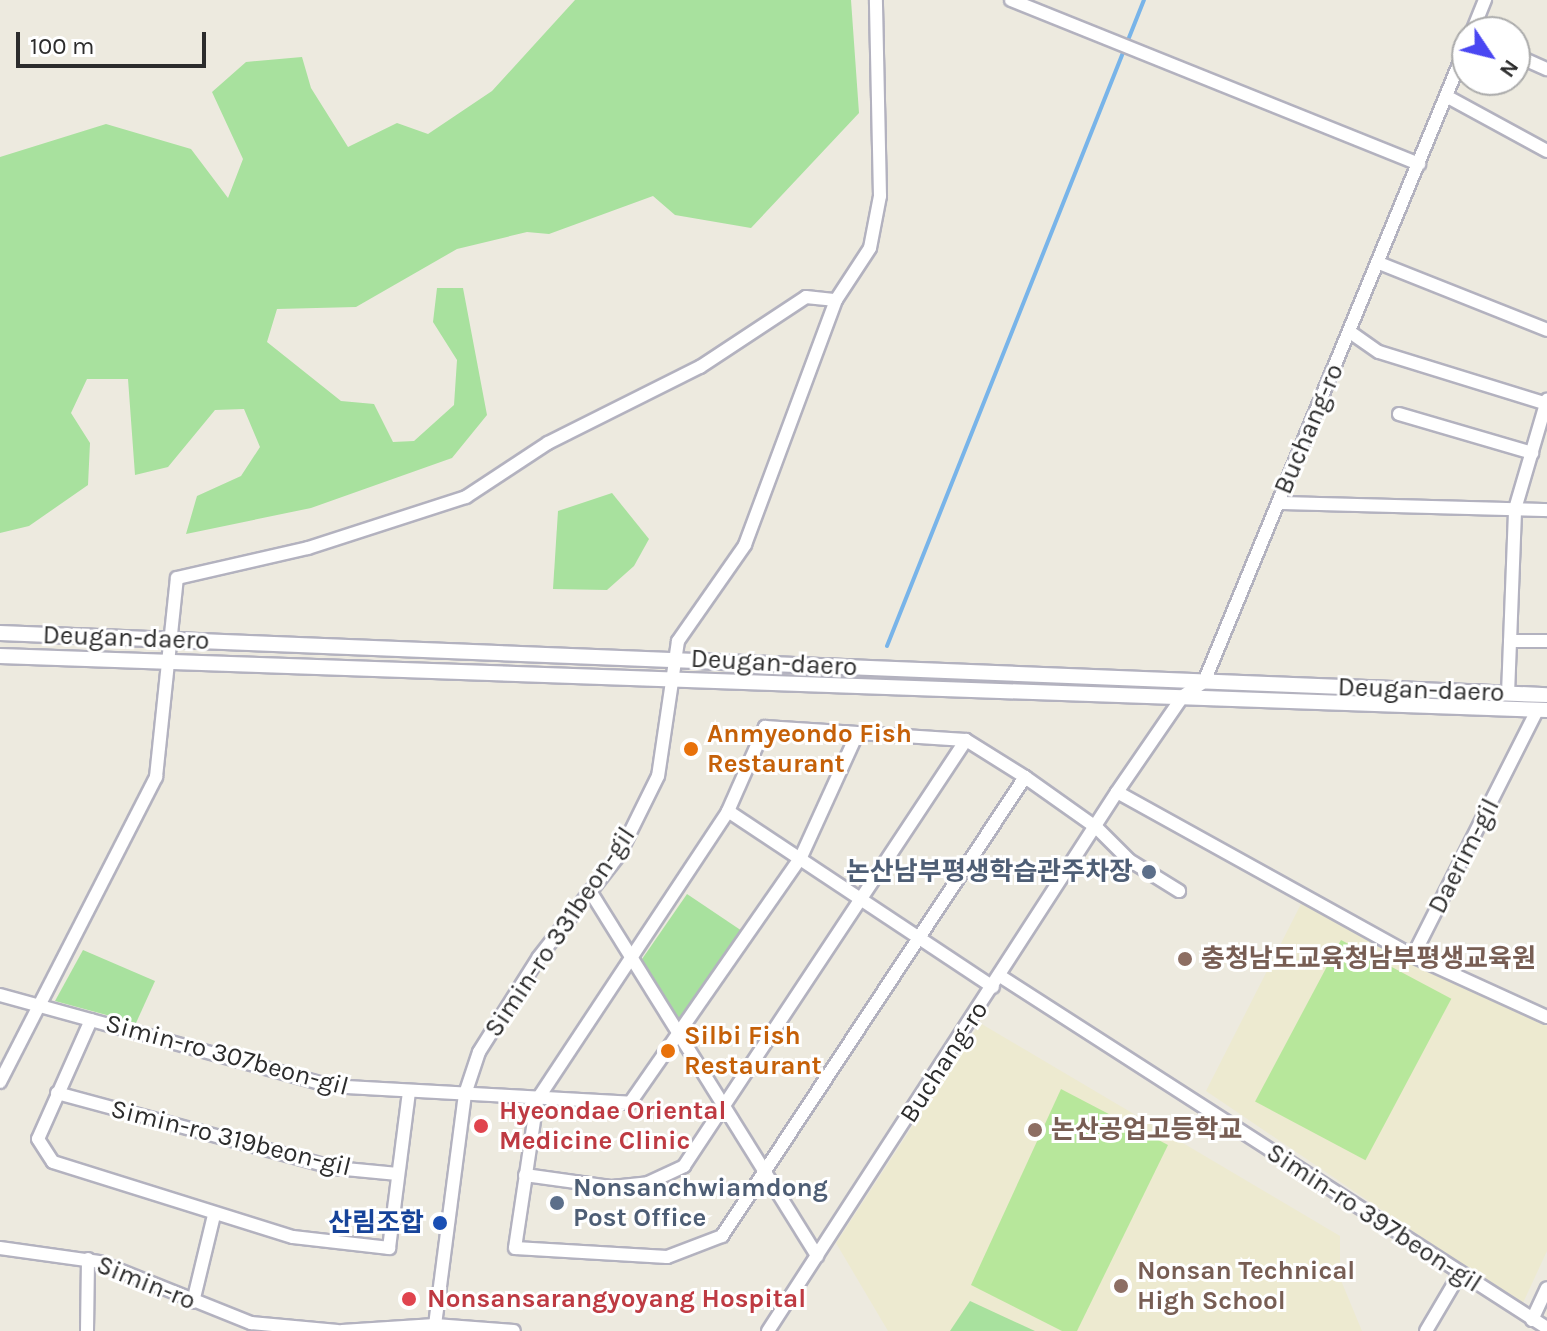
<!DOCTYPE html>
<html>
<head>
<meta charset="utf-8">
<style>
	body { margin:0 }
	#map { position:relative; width:1547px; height:1331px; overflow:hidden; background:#edeadf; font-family:Karla,"Noto Sans KR",sans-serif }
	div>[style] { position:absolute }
	.education>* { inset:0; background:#edead0 }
	.green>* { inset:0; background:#a8e19e }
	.pitch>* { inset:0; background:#b7e79b; transform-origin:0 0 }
	.stream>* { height:4px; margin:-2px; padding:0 2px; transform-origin:2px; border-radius:2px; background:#78b4e9 }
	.roads { filter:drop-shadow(2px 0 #b3b2bf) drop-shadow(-2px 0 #b3b2bf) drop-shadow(0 2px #b3b2bf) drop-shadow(0 -2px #b3b2bf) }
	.minor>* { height:12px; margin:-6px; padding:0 6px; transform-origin:6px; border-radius:6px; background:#fff }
	.tertiary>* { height:14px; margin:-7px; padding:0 7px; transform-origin:7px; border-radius:7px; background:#fff }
	.dots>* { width:22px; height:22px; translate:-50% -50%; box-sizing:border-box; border:4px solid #fff; border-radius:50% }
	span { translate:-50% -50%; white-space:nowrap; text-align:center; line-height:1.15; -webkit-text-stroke:6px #fff; paint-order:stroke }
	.street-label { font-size:26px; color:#2c2c2c }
	.food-label { font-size:26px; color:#c56008; font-weight:700 }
	.left { translate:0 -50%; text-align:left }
	.service-label { font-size:26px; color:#4e5e75; font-weight:700 }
	.right { translate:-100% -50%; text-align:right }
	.education-label { font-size:26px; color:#785e54; font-weight:700 }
	.health-label { font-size:26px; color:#be3a42; font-weight:700 }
	.transit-label { font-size:26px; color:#164399; font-weight:700 }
	.north { position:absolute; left:1451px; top:16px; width:80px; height:80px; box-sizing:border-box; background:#fff; border:2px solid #ababab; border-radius:50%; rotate:125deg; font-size:22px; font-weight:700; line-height:32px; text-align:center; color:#2c2c2c }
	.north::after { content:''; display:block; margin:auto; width:28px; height:36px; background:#4a47f2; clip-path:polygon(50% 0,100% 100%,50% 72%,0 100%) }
	.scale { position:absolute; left:16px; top:32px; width:190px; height:36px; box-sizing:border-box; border:4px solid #2c2c2c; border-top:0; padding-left:10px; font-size:24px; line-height:28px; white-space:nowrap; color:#2c2c2c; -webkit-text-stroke:6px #fff; paint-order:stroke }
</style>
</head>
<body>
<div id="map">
	<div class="education">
		<div style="clip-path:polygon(1302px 902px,1547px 1026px,1547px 1251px,1522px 1305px,1206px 1091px)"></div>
		<div style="clip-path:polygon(980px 1023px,1340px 1236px,1340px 1278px,1362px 1331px,888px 1331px,836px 1243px)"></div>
	</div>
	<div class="green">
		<div style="clip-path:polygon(575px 0,851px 0,859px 113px,751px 228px,675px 215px,653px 196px,549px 234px,527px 232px,457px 249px,356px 307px,277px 309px,267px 342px,341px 401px,374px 404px,393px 442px,414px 441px,454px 405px,457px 360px,433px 322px,437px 288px,463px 288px,487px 415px,452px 458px,311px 508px,186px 534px,197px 496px,241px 476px,260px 447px,244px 409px,215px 410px,168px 467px,135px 475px,128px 379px,87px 379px,71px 413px,90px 443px,88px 485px,29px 526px,0 533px,0 157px,106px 124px,191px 149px,228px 198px,243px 159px,212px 92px,246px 62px,302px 57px,311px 88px,348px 147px,397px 123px,428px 134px,492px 91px)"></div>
		<div style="clip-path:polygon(612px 493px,649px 539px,634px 566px,607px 590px,553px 589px,558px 511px)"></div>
		<div style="clip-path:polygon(687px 894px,745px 933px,681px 1026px,640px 962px)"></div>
		<div style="clip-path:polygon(83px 950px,155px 981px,136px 1023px,55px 1001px)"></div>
		<div style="clip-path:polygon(970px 1301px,1035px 1331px,950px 1331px)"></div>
	</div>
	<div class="pitch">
		<div style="left:1341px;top:940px;width:125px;height:183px;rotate:28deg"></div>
		<div style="clip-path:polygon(1061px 1089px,1168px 1145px,1077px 1331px,1062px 1331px,971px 1285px)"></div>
	</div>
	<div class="stream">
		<div style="left:887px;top:646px;width:695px;rotate:-68.31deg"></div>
	</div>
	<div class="roads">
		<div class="minor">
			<div style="left:1011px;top:0;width:440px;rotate:21.9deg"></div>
			<div style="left:1472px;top:32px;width:35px;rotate:-68deg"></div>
			<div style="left:1515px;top:55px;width:35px;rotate:24deg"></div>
			<div style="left:1446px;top:96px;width:115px;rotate:28.6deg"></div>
			<div style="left:1379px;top:263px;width:181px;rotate:21.7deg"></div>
			<div style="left:836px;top:300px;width:62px;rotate:-56.8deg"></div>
			<div style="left:870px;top:248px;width:53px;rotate:-79.1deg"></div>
			<div style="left:880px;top:196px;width:196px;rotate:-91.2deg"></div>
			<div style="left:1350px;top:332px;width:35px;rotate:35deg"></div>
			<div style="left:1379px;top:352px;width:176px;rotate:17.2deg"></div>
			<div style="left:1399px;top:414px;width:139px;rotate:16.3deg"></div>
			<div style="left:1279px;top:503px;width:268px;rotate:1.5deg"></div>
			<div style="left:1510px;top:641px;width:37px"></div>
			<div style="left:1508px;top:694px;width:185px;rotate:-87.8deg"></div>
			<div style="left:1515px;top:509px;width:114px;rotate:-73.6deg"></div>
			<div style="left:1025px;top:777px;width:550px;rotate:123.43deg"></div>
			<div style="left:722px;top:1236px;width:59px;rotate:159.1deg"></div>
			<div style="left:667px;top:1257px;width:152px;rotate:-176.6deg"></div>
			<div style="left:515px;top:1248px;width:150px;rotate:-81.5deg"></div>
			<div style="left:537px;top:1100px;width:346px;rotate:-56.5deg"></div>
			<div style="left:728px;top:811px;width:92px;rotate:-66.2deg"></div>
			<div style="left:765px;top:727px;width:201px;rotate:3.7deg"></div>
			<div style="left:966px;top:740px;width:70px;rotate:32.1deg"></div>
			<div style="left:1025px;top:777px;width:88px;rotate:35.3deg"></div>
			<div style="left:1097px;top:828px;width:45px;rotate:45deg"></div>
			<div style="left:1129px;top:860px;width:59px;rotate:31.8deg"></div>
			<div style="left:1117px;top:792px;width:338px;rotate:29deg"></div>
			<div style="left:1413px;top:956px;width:147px;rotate:24.5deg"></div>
			<div style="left:728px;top:811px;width:318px;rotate:33.6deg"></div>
			<div style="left:590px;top:891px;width:430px;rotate:58.1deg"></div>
			<div style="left:1413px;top:956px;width:275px;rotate:-63.2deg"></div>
			<div style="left:1000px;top:976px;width:650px;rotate:32.76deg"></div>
			<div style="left:0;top:995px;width:342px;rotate:15.4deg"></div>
			<div style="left:330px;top:1086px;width:300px;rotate:3.2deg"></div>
			<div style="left:630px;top:1103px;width:300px;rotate:-55.2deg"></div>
			<div style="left:801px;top:857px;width:135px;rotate:-65.5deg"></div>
			<div style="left:91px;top:1020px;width:130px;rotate:114deg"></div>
			<div style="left:38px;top:1139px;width:27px;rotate:57deg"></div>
			<div style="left:53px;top:1162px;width:251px;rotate:17.4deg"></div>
			<div style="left:293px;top:1237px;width:97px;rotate:6.5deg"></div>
			<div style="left:389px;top:1248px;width:157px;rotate:-82.7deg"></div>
			<div style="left:0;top:1082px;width:343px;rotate:-62.9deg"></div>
			<div style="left:156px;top:777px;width:200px;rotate:-84deg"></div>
			<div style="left:177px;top:578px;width:134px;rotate:-12.9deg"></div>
			<div style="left:308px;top:548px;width:166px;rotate:-17.9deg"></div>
			<div style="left:466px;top:497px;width:98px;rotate:-33.4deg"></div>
			<div style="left:548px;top:443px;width:170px;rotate:-26.6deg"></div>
			<div style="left:700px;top:367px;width:127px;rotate:-33.4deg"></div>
			<div style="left:806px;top:297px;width:30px;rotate:6deg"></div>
			<div style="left:836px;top:300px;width:261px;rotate:110.4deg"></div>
			<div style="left:745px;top:545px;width:117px;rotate:124.9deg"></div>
			<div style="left:678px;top:641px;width:136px;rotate:98.4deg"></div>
			<div style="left:658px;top:776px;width:88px;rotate:116.3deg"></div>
			<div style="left:619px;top:855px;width:130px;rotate:128.1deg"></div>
			<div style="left:539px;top:957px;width:112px;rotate:122.3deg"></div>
			<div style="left:479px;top:1052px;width:44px;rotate:108.4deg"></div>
			<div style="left:465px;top:1094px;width:233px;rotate:97.4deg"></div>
			<div style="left:57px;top:1093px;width:288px;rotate:15.1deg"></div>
			<div style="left:335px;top:1168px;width:63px;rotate:5.4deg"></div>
			<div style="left:525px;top:1175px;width:88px;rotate:7.9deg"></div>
			<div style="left:612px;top:1187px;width:36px;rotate:-6deg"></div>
			<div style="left:648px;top:1183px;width:40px;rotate:-25deg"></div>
			<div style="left:684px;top:1166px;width:511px;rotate:-56.5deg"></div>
			<div style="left:0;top:1248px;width:100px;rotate:8deg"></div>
			<div style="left:99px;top:1262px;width:164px;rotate:21.9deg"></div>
			<div style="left:251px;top:1323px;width:87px;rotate:5.3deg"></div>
			<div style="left:193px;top:1302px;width:89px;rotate:-76.4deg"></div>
			<div style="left:1532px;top:1320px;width:35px;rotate:-65deg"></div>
			<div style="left:87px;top:1331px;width:72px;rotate:-89.2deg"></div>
			<div style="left:342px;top:1331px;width:93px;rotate:-3.7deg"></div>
			<div style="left:435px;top:1325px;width:79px;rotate:4.3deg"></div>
			<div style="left:768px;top:1331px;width:642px;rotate:-57.08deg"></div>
			<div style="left:1117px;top:792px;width:116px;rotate:-55.5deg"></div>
			<div style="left:1183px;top:696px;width:25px;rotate:-34deg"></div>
			<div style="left:1204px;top:682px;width:689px;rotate:-67.57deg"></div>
			<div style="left:1426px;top:1331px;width:65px;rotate:-59.5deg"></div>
		</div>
		<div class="tertiary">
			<div style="left:0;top:633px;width:1548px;rotate:2.3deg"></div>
			<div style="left:0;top:656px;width:1548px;rotate:2deg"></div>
		</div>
	</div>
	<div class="dots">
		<div style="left:691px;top:749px;background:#e8710a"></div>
		<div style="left:1149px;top:872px;background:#5c6f8a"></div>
		<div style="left:1185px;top:959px;background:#8d6e63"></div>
		<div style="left:668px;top:1051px;background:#e8710a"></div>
		<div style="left:481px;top:1126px;background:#e0444e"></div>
		<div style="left:1035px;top:1130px;background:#8d6e63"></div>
		<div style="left:557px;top:1203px;background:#5c6f8a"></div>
		<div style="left:440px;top:1223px;background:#1a4fb4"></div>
		<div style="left:1121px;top:1286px;background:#8d6e63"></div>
		<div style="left:409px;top:1299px;background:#e0444e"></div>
	</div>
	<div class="street-label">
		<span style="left:1309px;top:429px;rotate:-67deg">Buchang-ro</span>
		<span style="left:126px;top:638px;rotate:2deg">Deugan-daero</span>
		<span style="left:774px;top:663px;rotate:3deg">Deugan-daero</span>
		<span style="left:1421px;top:690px;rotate:2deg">Deugan-daero</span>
		<span style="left:1464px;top:856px;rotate:-63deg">Daerim-gil</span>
		<span style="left:560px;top:932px;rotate:-56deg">Simin-ro 331beon-gil</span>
		<span style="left:227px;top:1055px;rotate:15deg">Simin-ro 307beon-gil</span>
		<span style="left:944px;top:1062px;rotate:-57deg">Buchang-ro</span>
		<span style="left:231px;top:1138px;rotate:14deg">Simin-ro 319beon-gil</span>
		<span style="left:1374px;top:1218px;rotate:33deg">Simin-ro 397beon-gil</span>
		<span style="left:146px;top:1283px;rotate:22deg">Simin-ro</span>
	</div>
	<div class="food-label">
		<span class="left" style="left:707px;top:749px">Anmyeondo Fish<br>Restaurant</span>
		<span class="left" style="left:684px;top:1051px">Silbi Fish<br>Restaurant</span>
	</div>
	<div class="service-label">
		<span class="right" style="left:1133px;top:872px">논산남부평생학습관주차장</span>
		<span class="left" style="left:573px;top:1203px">Nonsanchwiamdong<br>Post Office</span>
	</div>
	<div class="education-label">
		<span class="left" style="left:1201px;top:959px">충청남도교육청남부평생교육원</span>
		<span class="left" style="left:1051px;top:1130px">논산공업고등학교</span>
		<span class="left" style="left:1137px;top:1286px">Nonsan Technical<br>High School</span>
	</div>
	<div class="health-label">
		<span class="left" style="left:499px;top:1126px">Hyeondae Oriental<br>Medicine Clinic</span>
		<span class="left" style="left:427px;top:1299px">Nonsansarangyoyang Hospital</span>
	</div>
	<div class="transit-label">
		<span class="right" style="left:424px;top:1223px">산림조합</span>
	</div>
	<div class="north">N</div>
	<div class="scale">100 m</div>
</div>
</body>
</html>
